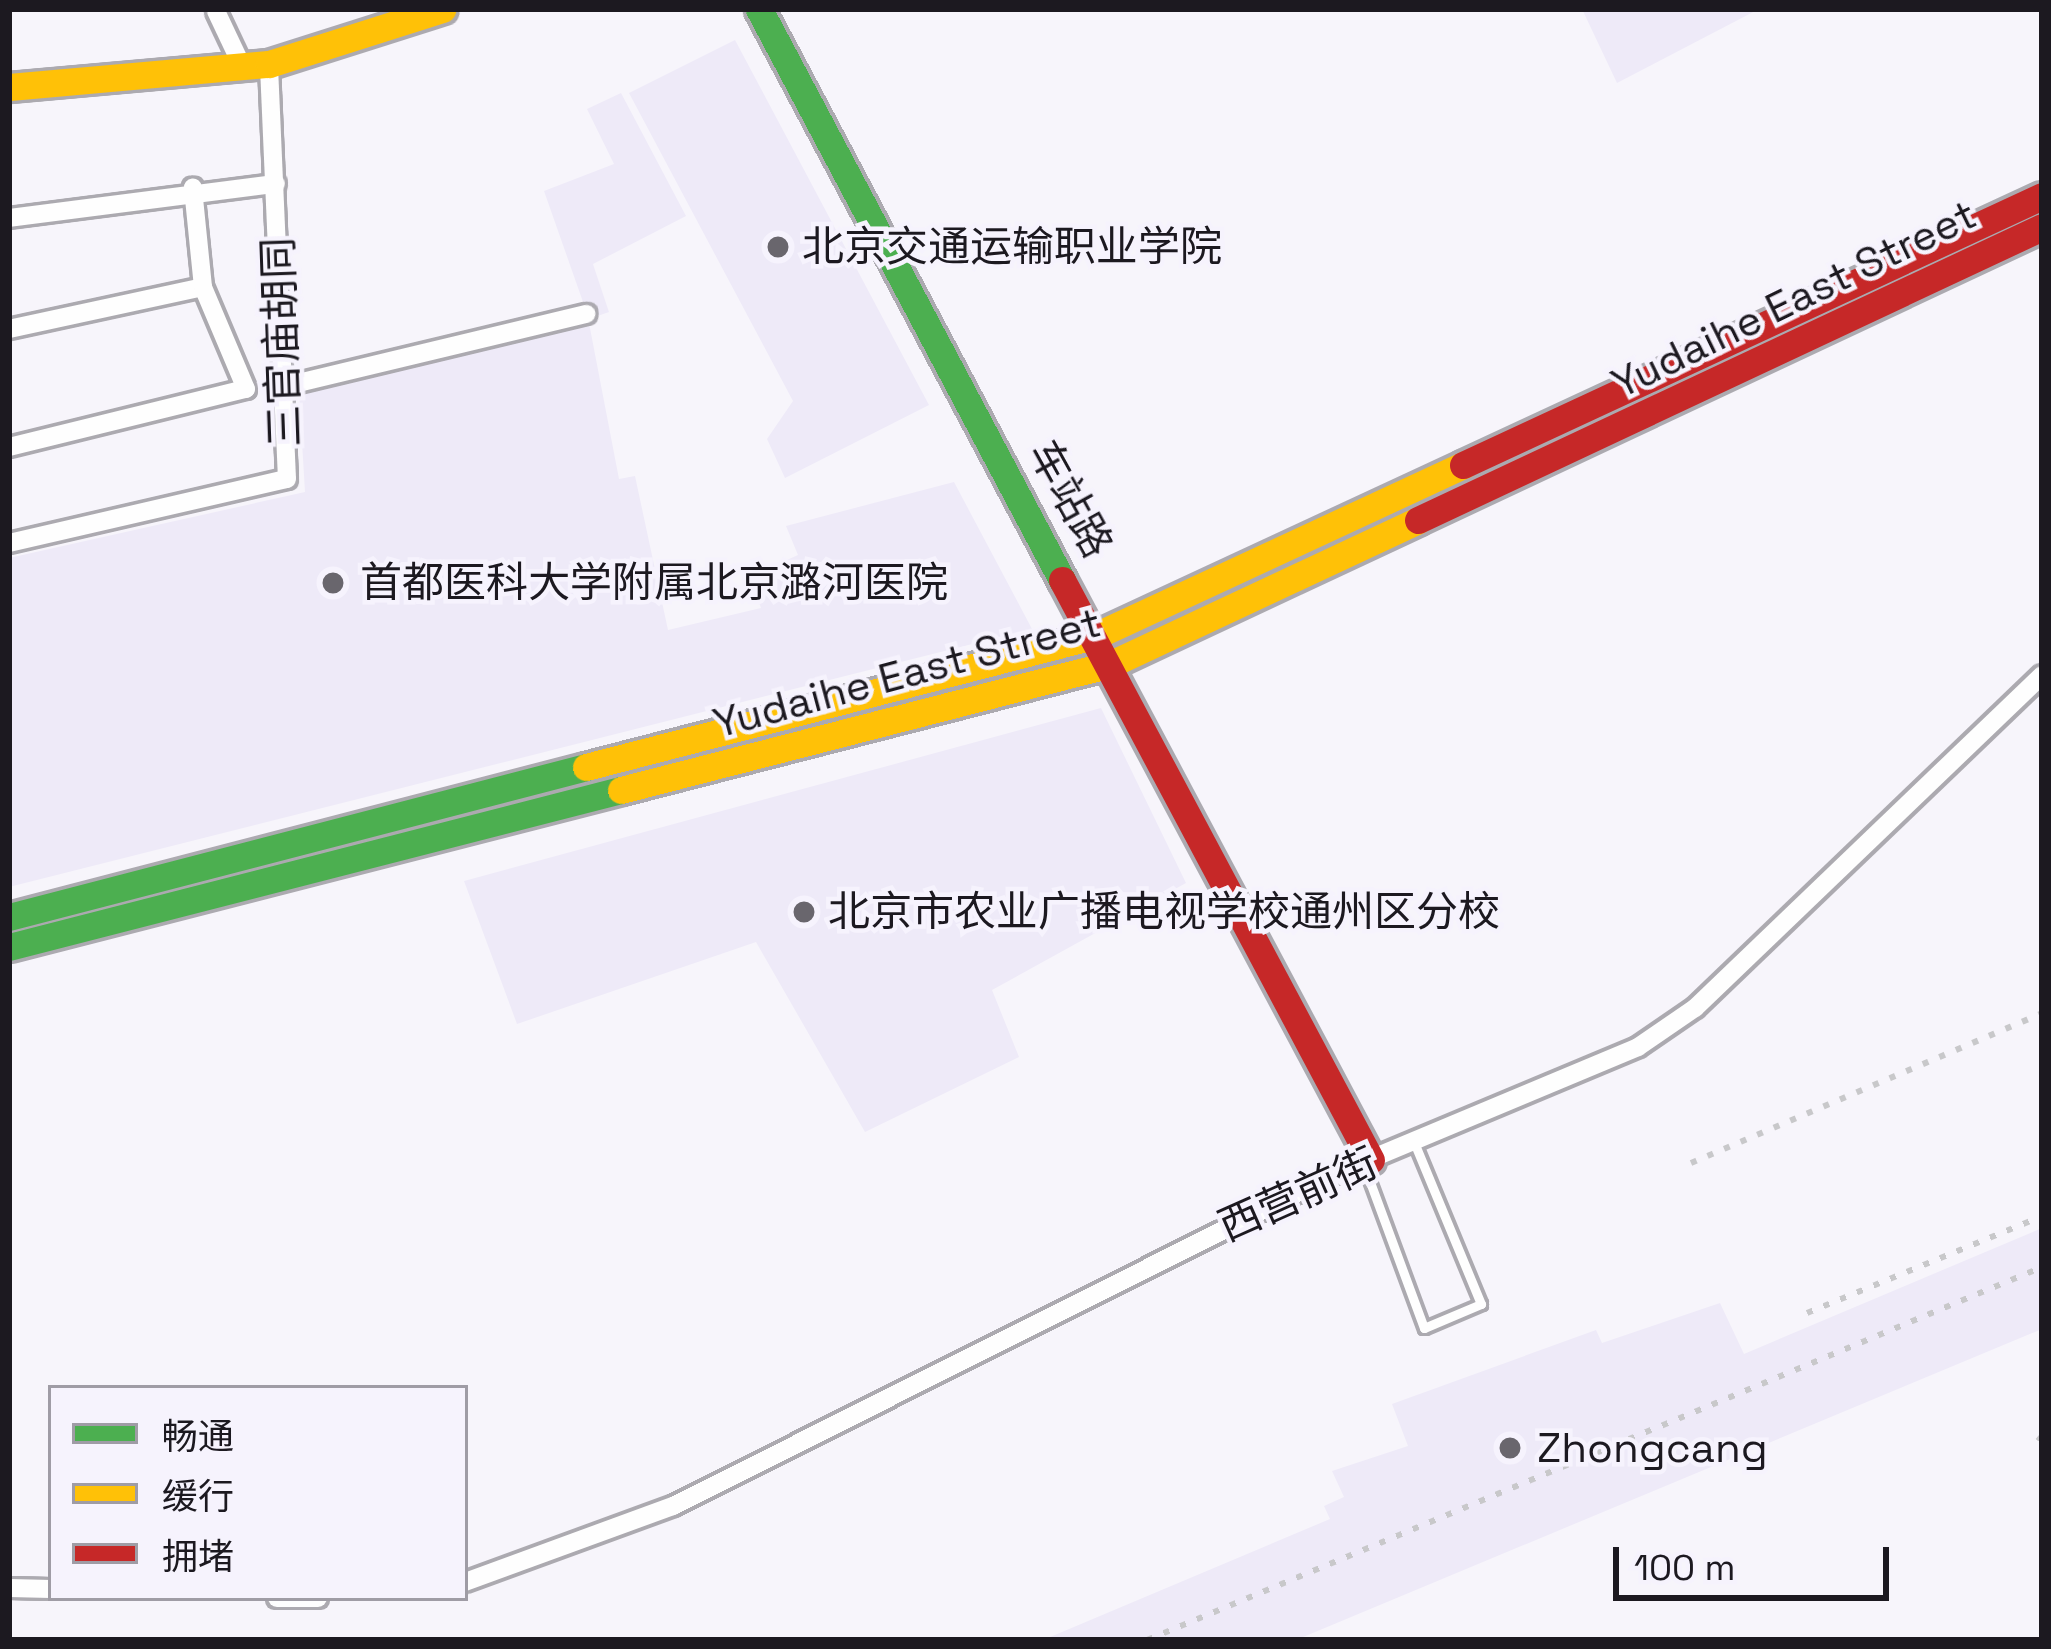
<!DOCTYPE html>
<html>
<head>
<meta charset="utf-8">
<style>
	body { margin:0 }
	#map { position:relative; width:2051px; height:1649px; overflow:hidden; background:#f7f5fb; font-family:"Space Grotesk","Noto Sans SC",sans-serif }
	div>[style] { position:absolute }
	.built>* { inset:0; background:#eeeaf8 }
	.roads { filter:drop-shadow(3px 0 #acaab0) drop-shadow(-3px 0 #acaab0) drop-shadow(0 3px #acaab0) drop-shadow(0 -3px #acaab0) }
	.lane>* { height:9px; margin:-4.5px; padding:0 4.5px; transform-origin:4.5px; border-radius:4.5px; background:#fefefe }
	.street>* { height:18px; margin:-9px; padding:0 9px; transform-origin:9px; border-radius:9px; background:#fefefe }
	.fast>* { height:27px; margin:-13.5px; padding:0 13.5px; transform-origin:13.5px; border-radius:13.5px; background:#4caf50 }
	.slow>* { height:27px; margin:-13.5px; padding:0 13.5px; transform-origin:13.5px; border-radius:13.5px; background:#ffc107 }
	.jam>* { height:27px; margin:-13.5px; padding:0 13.5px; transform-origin:13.5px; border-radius:13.5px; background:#c62828 }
	.rail>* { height:6px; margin-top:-3px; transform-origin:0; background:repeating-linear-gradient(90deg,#c8c8ca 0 6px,transparent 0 18px) }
	.dots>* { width:33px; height:33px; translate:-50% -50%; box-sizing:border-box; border:6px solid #f6f3fd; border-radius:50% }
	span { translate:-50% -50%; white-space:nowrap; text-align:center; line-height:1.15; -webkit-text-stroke:9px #f6f3fd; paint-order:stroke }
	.poi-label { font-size:42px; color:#1c1920 }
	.left { translate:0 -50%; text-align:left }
	.street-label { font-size:42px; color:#1c1920 }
	.frame { position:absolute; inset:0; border:12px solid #1c1920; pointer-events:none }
	.legend { position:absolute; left:48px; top:1385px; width:420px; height:216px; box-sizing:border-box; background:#f6f3fd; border:3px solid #9f9ca5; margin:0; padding:15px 21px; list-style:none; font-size:36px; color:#1c1920 }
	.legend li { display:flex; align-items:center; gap:24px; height:60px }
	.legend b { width:60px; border:3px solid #9f9ca5 }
	.scale { position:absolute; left:1613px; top:1547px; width:276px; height:54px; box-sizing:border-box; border:6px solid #1c1920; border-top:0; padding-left:15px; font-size:36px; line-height:42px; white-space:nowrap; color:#1c1920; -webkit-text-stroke:9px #f6f3fd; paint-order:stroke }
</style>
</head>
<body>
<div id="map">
	<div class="built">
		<div style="clip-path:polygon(1582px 9px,1759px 9px,1617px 83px)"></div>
		<div style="clip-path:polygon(735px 40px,929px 405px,785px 478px,767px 439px,793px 401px,629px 93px)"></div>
		<div style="clip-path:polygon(621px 93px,686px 216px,593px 264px,609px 312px,589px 319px,544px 191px,614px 164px,587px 109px)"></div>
		<div style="clip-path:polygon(589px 323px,619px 479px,635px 476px,668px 630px,761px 608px,749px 577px,798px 555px,786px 526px,954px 482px,1032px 629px,9px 887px,9px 558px,305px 492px,299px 392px)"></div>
		<div style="clip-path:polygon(1101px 708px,1186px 883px,992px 990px,1019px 1057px,865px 1132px,756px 942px,517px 1024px,464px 881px)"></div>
		<div style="clip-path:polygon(2042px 1228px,2042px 1329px,1296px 1640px,1043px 1640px,1330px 1519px,1324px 1506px,1344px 1497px,1332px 1471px,1408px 1446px,1392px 1404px,1596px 1330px,1602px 1343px,1720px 1303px,1744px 1354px)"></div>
	</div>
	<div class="roads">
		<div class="lane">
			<div style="left:1363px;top:1163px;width:176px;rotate:69.7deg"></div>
			<div style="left:1424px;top:1328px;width:62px;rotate:-22.8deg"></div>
			<div style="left:1481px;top:1304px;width:172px;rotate:-112.5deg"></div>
		</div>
		<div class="street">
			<div style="left:216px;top:11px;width:61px;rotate:64.7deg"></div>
			<div style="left:9px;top:218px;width:269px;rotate:-7.3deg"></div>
			<div style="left:9px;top:329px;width:198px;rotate:-12.2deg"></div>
			<div style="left:286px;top:386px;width:309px;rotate:-13.5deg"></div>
			<div style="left:9px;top:447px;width:244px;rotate:-13.8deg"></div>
			<div style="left:246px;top:389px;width:111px;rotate:-112.9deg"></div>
			<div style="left:203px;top:287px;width:100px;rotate:-95.8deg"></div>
			<div style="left:9px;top:543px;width:285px;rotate:-13deg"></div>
			<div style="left:287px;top:479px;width:415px;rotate:-92.5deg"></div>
			<div style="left:465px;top:1582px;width:221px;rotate:-20.1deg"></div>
			<div style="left:673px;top:1506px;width:743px;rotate:-26.63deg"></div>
			<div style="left:1337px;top:1173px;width:326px;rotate:-22.7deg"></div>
			<div style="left:1638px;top:1047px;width:69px;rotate:-34.4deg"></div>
			<div style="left:1695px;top:1008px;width:481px;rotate:-43.8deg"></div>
			<div style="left:9px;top:1588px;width:42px;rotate:1.4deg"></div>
			<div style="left:277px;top:1598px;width:41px"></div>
		</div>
		<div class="fast">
			<div style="left:759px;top:9px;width:646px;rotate:62.05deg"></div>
			<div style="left:9px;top:917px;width:596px;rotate:-14.57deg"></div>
			<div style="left:9px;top:947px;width:632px;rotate:-14.39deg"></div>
		</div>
		<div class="slow">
			<div style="left:9px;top:87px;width:261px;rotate:-5.1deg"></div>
			<div style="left:269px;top:64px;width:182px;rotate:-17.6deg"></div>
			<div style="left:586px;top:767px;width:528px;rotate:-14.48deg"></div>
			<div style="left:1097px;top:635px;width:404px;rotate:-24.9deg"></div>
			<div style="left:621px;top:790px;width:506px;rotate:-14.42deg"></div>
			<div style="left:1111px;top:664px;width:339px;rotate:-25.1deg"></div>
		</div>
		<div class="jam">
			<div style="left:1463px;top:465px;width:638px;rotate:-24.92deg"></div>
			<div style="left:1418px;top:520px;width:689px;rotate:-25.15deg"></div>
			<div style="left:1062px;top:580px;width:657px;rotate:61.95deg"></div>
		</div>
	</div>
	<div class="rail">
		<div style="left:1691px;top:1163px;width:382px;rotate:-23.1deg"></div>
		<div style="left:1807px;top:1313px;width:254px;rotate:-22.4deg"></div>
		<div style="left:2038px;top:1441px;width:6px;rotate:-51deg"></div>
		<div style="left:1147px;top:1640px;width:970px;rotate:-22.62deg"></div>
	</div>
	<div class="dots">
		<div style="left:778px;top:247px;background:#69666d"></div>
		<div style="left:333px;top:583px;background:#69666d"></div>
		<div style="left:804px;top:912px;background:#69666d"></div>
		<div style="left:1510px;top:1448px;background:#69666d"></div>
	</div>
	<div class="poi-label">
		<span class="left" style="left:802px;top:247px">北京交通运输职业学院</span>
		<span class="left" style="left:360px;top:583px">首都医科大学附属北京潞河医院</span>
		<span class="left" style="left:828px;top:912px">北京市农业广播电视学校通州区分校</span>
		<span class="left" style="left:1537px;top:1448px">Zhongcang</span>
	</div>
	<div class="street-label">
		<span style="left:1794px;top:299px;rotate:-26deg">Yudaihe East Street</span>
		<span style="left:282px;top:342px;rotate:-92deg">三官庙胡同</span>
		<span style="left:1070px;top:499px;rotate:61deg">车站路</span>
		<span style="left:907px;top:673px;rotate:-15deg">Yudaihe East Street</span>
		<span style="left:1298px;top:1195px;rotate:-24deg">西营前街</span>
	</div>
	<div class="frame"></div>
	<ul class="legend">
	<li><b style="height:15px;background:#4caf50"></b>畅通</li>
	<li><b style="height:15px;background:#ffc107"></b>缓行</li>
	<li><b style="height:15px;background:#c62828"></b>拥堵</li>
	</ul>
	<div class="scale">100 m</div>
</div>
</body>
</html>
